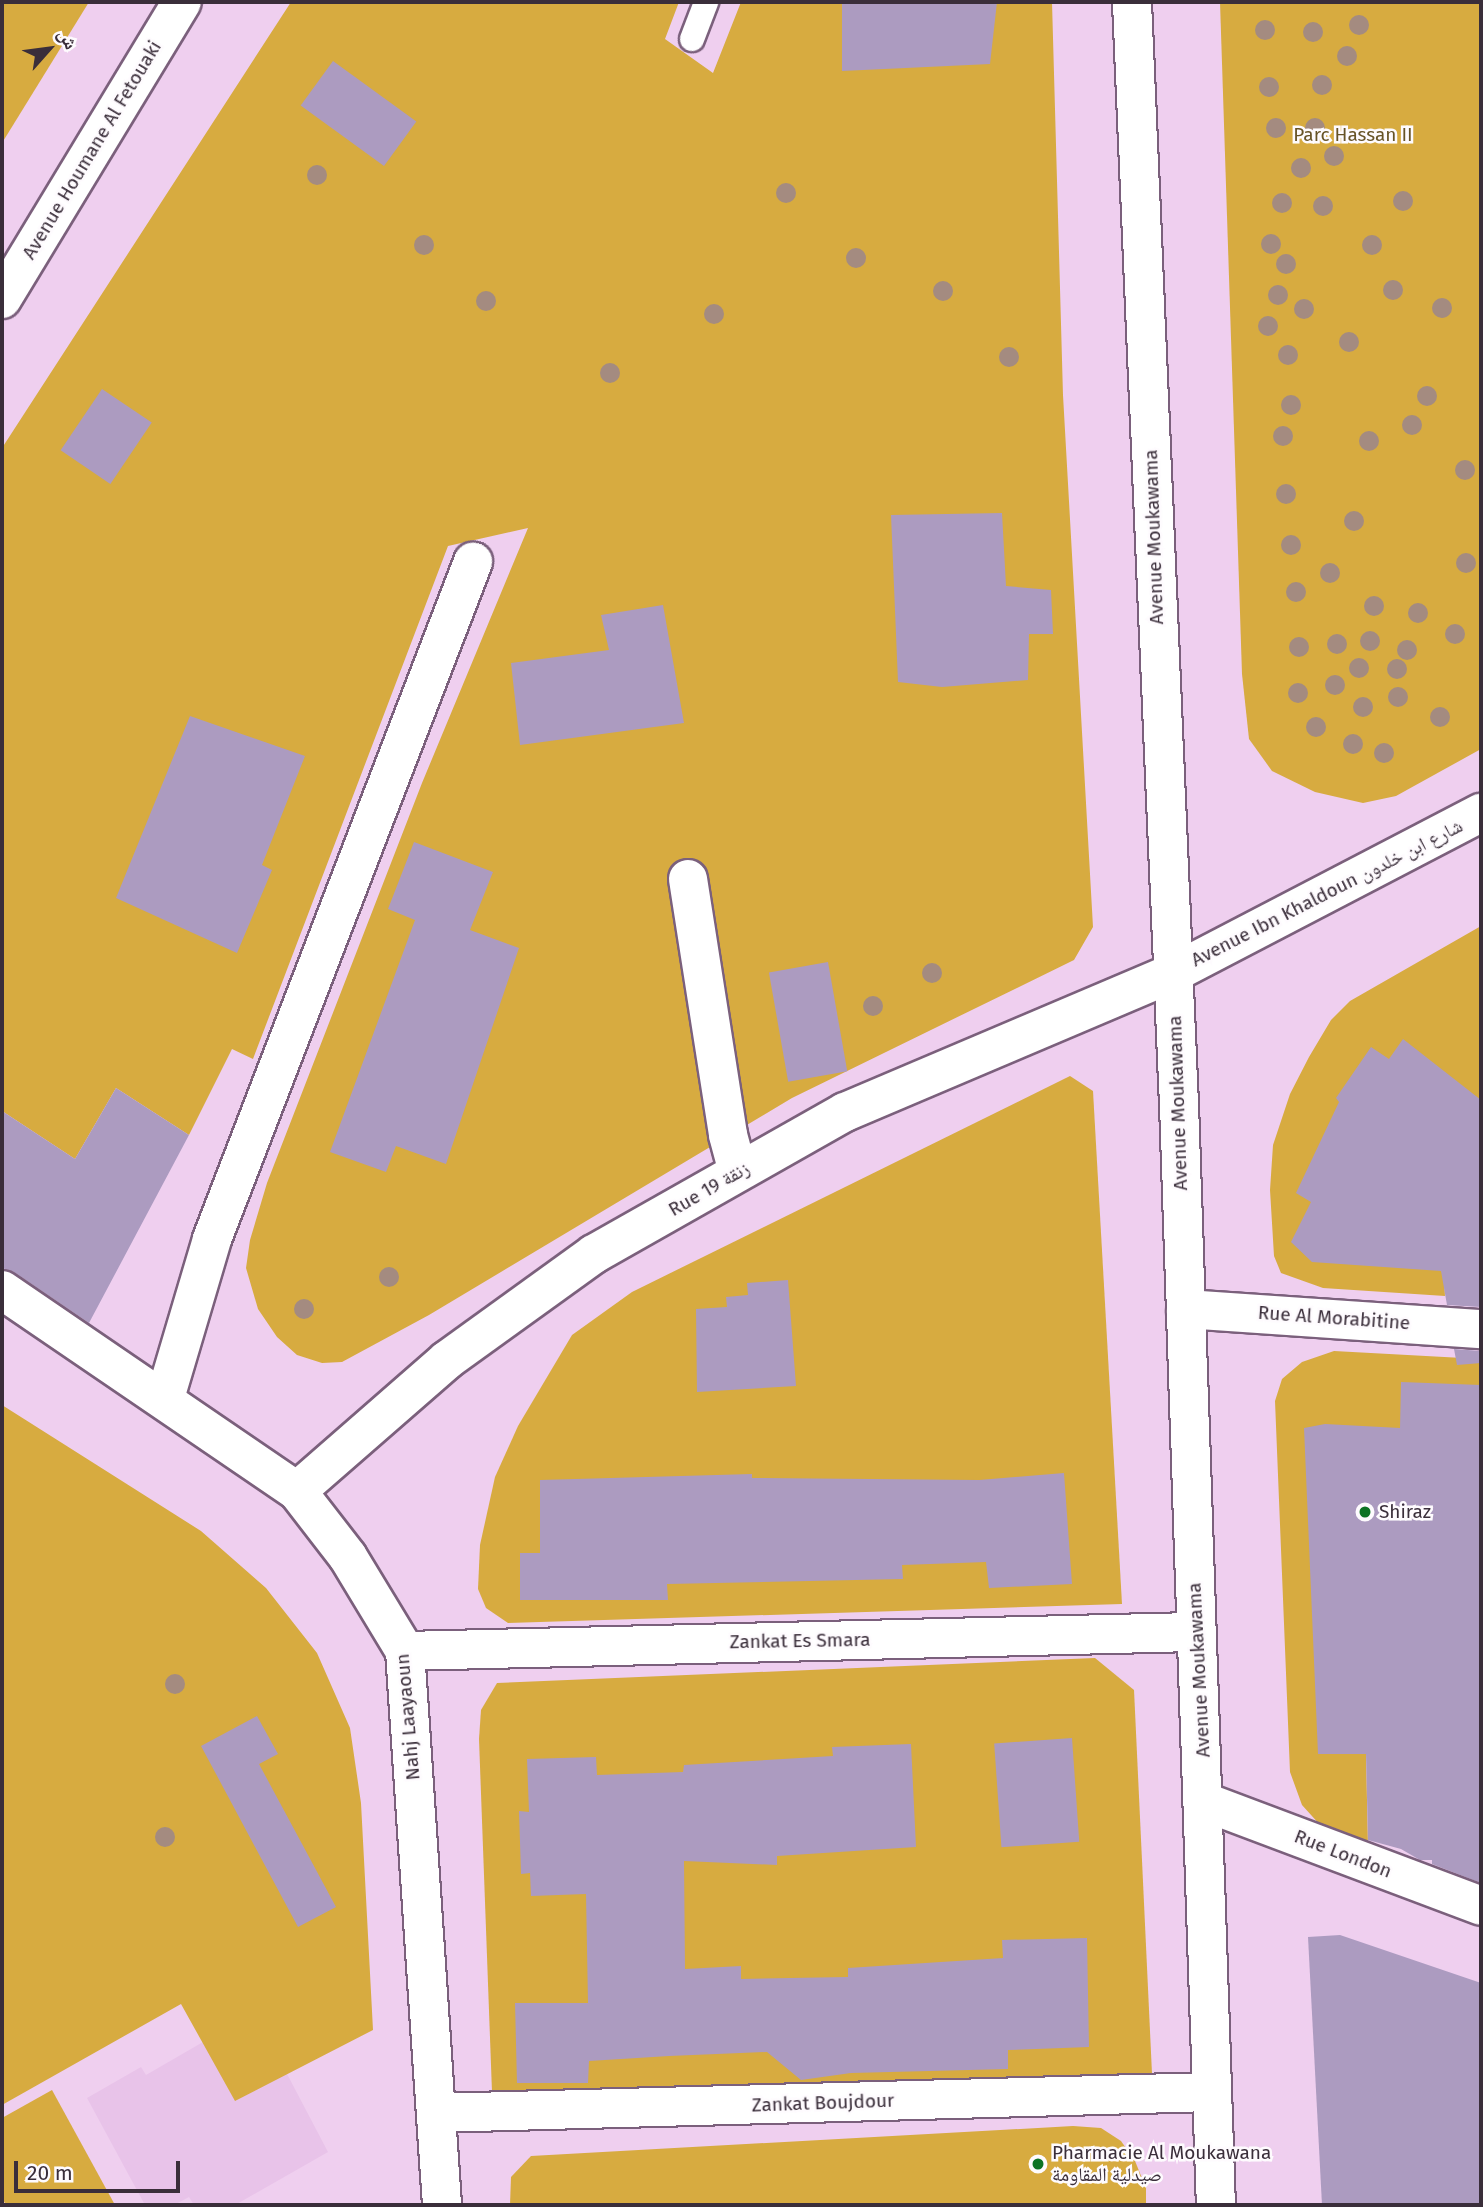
<!DOCTYPE html>
<html>
<head>
<meta charset="utf-8">
<style>
	body { margin:0 }
	#map { position:relative; width:1483px; height:2207px; overflow:hidden; background:#efcfef; font-family:"Fira Sans","Noto Naskh Arabic",sans-serif }
	div>[style] { position:absolute }
	.built>* { inset:0; background:#e8c3e9 }
	.green>* { inset:0; background:#d7ab40 }
	.building>* { inset:0; background:#ac9bc0; transform-origin:0 0 }
	.roads { filter:drop-shadow(2px 0 #7b607c) drop-shadow(-2px 0 #7b607c) drop-shadow(0 2px #7b607c) drop-shadow(0 -2px #7b607c) }
	.lane>* { height:24px; margin:-12px; padding:0 12px; transform-origin:12px; border-radius:12px; background:#fff }
	.street>* { height:38px; margin:-19px; padding:0 19px; transform-origin:19px; border-radius:19px; background:#fff }
	.trees>* { width:20px; height:20px; margin:-10px; border-radius:50%; background:#a48b80 }
	.dots>* { width:19px; height:19px; translate:-50% -50%; box-sizing:border-box; border:4px solid #fefbfe; border-radius:50% }
	span { translate:-50% -50%; white-space:nowrap; text-align:center; line-height:1.15; -webkit-text-stroke:5px #fefbfe; paint-order:stroke }
	.park-label { font-size:19px; color:#675326 }
	.street-label { font-size:19px; color:#3a2e3a }
	.poi-label { font-size:19px; color:#3a2e3a }
	.left { translate:0 -50%; text-align:left }
	.frame { position:absolute; inset:0; border:4px solid #3a2e3a; pointer-events:none }
	.north { position:absolute; left:14px; top:14px; width:70px; height:70px; -webkit-text-stroke:5px #fefbfe; paint-order:stroke; rotate:62deg; font-size:19px; font-weight:700; line-height:28px; text-align:center; color:#3a2e3a }
	.north::after { content:''; display:block; margin:auto; width:24px; height:32px; background:#3a2e3a; clip-path:polygon(50% 0,100% 100%,50% 72%,0 100%) }
	.scale { position:absolute; left:14px; top:2161px; width:166px; height:32px; box-sizing:border-box; border:4px solid #3a2e3a; border-top:0; padding-left:9px; font-size:21px; line-height:24px; white-space:nowrap; color:#3a2e3a; -webkit-text-stroke:5px #fefbfe; paint-order:stroke }
</style>
</head>
<body>
<div id="map">
	<div class="built">
		<div style="clip-path:polygon(203px 2042px,235px 2100px,286px 2072px,328px 2152px,235px 2205px,194px 2205px,189px 2197px,174px 2205px,145px 2205px,87px 2098px,141px 2067px,146px 2075px)"></div>
	</div>
	<div class="green">
		<div style="clip-path:polygon(2px 2px,89px 2px,2px 143px)"></div>
		<div style="clip-path:polygon(291px 2px,679px 2px,665px 39px,713px 73px,741px 2px,1052px 2px,1063px 395px,1093px 927px,1074px 960px,792px 1098px,429px 1315px,342px 1362px,322px 1363px,297px 1355px,277px 1337px,258px 1309px,246px 1268px,250px 1240px,267px 1183px,422px 783px,528px 528px,448px 546px,253px 1059px,232px 1049px,189px 1135px,116px 1088px,75px 1159px,2px 1111px,2px 448px)"></div>
		<div style="clip-path:polygon(1220px 2px,1481px 2px,1481px 749px,1396px 796px,1363px 803px,1315px 792px,1272px 771px,1249px 739px,1242px 674px)"></div>
		<div style="clip-path:polygon(1481px 926px,1481px 1148px,1461px 1173px,1441px 1218px,1445px 1296px,1323px 1288px,1281px 1273px,1274px 1256px,1270px 1190px,1273px 1145px,1290px 1094px,1309px 1057px,1331px 1020px,1350px 1001px)"></div>
		<div style="clip-path:polygon(1070px 1076px,1093px 1091px,1122px 1604px,508px 1623px,486px 1608px,478px 1589px,480px 1545px,495px 1477px,518px 1426px,572px 1335px,632px 1292px)"></div>
		<div style="clip-path:polygon(1334px 1351px,1481px 1359px,1481px 1556px,1460px 1559px,1479px 1635px,1481px 1749px,1366px 1754px,1368px 1847px,1321px 1826px,1302px 1805px,1290px 1772px,1275px 1401px,1282px 1379px,1302px 1362px)"></div>
		<div style="clip-path:polygon(2px 1405px,201px 1531px,266px 1588px,317px 1653px,350px 1728px,361px 1803px,373px 2030px,235px 2101px,181px 2004px,2px 2105px)"></div>
		<div style="clip-path:polygon(1095px 1658px,1134px 1690px,1152px 2074px,499px 2099px,492px 2092px,479px 1739px,481px 1710px,497px 1683px)"></div>
		<div style="clip-path:polygon(52px 2090px,115px 2205px,6px 2205px,2px 2198px,2px 2118px)"></div>
		<div style="clip-path:polygon(1073px 2126px,1101px 2128px,1121px 2141px,1135px 2161px,1146px 2188px,1146px 2205px,510px 2205px,511px 2177px,531px 2156px)"></div>
	</div>
	<div class="building">
		<div style="clip-path:polygon(842px 2px,997px 2px,990px 64px,842px 71px)"></div>
		<div style="left:333px;top:61px;width:103px;height:55px;rotate:36deg"></div>
		<div style="left:102px;top:389px;width:60px;height:74px;rotate:34deg"></div>
		<div style="clip-path:polygon(1002px 513px,1006px 586px,1051px 590px,1053px 634px,1029px 634px,1028px 680px,942px 687px,898px 682px,891px 515px)"></div>
		<div style="clip-path:polygon(663px 605px,684px 723px,520px 745px,511px 663px,609px 650px,601px 615px)"></div>
		<div style="clip-path:polygon(190px 716px,305px 756px,262px 865px,272px 870px,237px 953px,116px 898px)"></div>
		<div style="clip-path:polygon(414px 842px,493px 872px,470px 930px,519px 948px,446px 1164px,396px 1146px,386px 1172px,330px 1152px,415px 920px,388px 909px)"></div>
		<div style="left:828px;top:962px;width:111px;height:60px;rotate:80deg"></div>
		<div style="clip-path:polygon(1403px 1039px,1481px 1100px,1481px 1307px,1447px 1305px,1441px 1271px,1312px 1262px,1291px 1242px,1311px 1202px,1296px 1193px,1339px 1102px,1336px 1098px,1371px 1047px,1389px 1059px)"></div>
		<div style="clip-path:polygon(116px 1088px,189px 1135px,89px 1323px,14px 1272px,2px 1268px,2px 1111px,75px 1159px)"></div>
		<div style="clip-path:polygon(788px 1280px,796px 1386px,697px 1392px,696px 1309px,727px 1307px,726px 1297px,748px 1295px,747px 1283px)"></div>
		<div style="clip-path:polygon(1454px 1349px,1481px 1351px,1481px 1363px,1457px 1365px)"></div>
		<div style="clip-path:polygon(1401px 1382px,1481px 1385px,1481px 1883px,1432px 1864px,1432px 1860px,1420px 1860px,1401px 1849px,1368px 1840px,1366px 1754px,1318px 1754px,1304px 1428px,1325px 1424px,1400px 1428px)"></div>
		<div style="clip-path:polygon(1064px 1473px,1072px 1584px,989px 1588px,986px 1562px,902px 1565px,903px 1579px,667px 1584px,668px 1600px,520px 1600px,520px 1553px,540px 1553px,540px 1480px,752px 1474px,752px 1478px,979px 1480px)"></div>
		<div style="clip-path:polygon(257px 1716px,278px 1754px,259px 1764px,336px 1907px,298px 1927px,201px 1746px)"></div>
		<div style="left:1072px;top:1738px;width:104px;height:78px;rotate:86deg"></div>
		<div style="clip-path:polygon(911px 1744px,916px 1847px,777px 1856px,777px 1865px,684px 1861px,685px 1969px,741px 1966px,741px 1979px,848px 1977px,848px 1968px,1003px 1958px,1002px 1940px,1087px 1938px,1089px 2047px,1008px 2050px,1008px 2069px,851px 2073px,801px 2080px,767px 2052px,669px 2056px,589px 2061px,588px 2083px,517px 2083px,515px 2003px,588px 2003px,586px 1894px,531px 1896px,530px 1873px,521px 1874px,519px 1811px,529px 1812px,527px 1759px,596px 1757px,597px 1775px,683px 1772px,684px 1765px,833px 1756px,832px 1747px)"></div>
		<div style="clip-path:polygon(1340px 1935px,1481px 1983px,1481px 2205px,1322px 2205px,1308px 1937px)"></div>
	</div>
	<div class="roads">
		<div class="lane">
			<div style="left:692px;top:39px;width:40px;rotate:-69deg"></div>
		</div>
		<div class="street">
			<div style="left:1132px;top:2px;width:1103px;rotate:87.56deg"></div>
			<div style="left:1179px;top:1104px;width:1102px;rotate:88.08deg"></div>
			<div style="left:2px;top:299px;width:347px;rotate:-58.8deg"></div>
			<div style="left:688px;top:879px;width:259px;rotate:81.1deg"></div>
			<div style="left:728px;top:1135px;width:38px;rotate:75deg"></div>
			<div style="left:2px;top:1290px;width:357px;rotate:34.3deg"></div>
			<div style="left:297px;top:1491px;width:83px;rotate:52.3deg"></div>
			<div style="left:348px;top:1557px;width:110px;rotate:58.8deg"></div>
			<div style="left:405px;top:1651px;width:555px;rotate:86.18deg"></div>
			<div style="left:1186px;top:1309px;width:296px;rotate:3.9deg"></div>
			<div style="left:165px;top:1398px;width:166px;rotate:-73.5deg"></div>
			<div style="left:212px;top:1239px;width:726px;rotate:-68.92deg"></div>
			<div style="left:297px;top:1491px;width:199px;rotate:-41.1deg"></div>
			<div style="left:447px;top:1360px;width:181px;rotate:-35.8deg"></div>
			<div style="left:594px;top:1254px;width:288px;rotate:-29.5deg"></div>
			<div style="left:845px;top:1112px;width:356px;rotate:-23deg"></div>
			<div style="left:1173px;top:973px;width:347px;rotate:-27.5deg"></div>
			<div style="left:405px;top:1651px;width:791px;rotate:-1.38deg"></div>
			<div style="left:1205px;top:1802px;width:295px;rotate:20.6deg"></div>
			<div style="left:436px;top:2113px;width:774px;rotate:-1.55deg"></div>
		</div>
	</div>
	<div class="trees">
		<div style="left:1359px;top:25px"></div>
		<div style="left:1265px;top:30px"></div>
		<div style="left:1313px;top:32px"></div>
		<div style="left:1347px;top:56px"></div>
		<div style="left:1322px;top:85px"></div>
		<div style="left:1269px;top:87px"></div>
		<div style="left:1276px;top:128px"></div>
		<div style="left:1315px;top:128px"></div>
		<div style="left:1334px;top:156px"></div>
		<div style="left:1301px;top:168px"></div>
		<div style="left:317px;top:175px"></div>
		<div style="left:786px;top:193px"></div>
		<div style="left:1403px;top:201px"></div>
		<div style="left:1282px;top:203px"></div>
		<div style="left:1323px;top:206px"></div>
		<div style="left:1271px;top:244px"></div>
		<div style="left:424px;top:245px"></div>
		<div style="left:1372px;top:245px"></div>
		<div style="left:856px;top:258px"></div>
		<div style="left:1286px;top:264px"></div>
		<div style="left:1393px;top:290px"></div>
		<div style="left:943px;top:291px"></div>
		<div style="left:1278px;top:295px"></div>
		<div style="left:486px;top:301px"></div>
		<div style="left:1442px;top:308px"></div>
		<div style="left:1304px;top:309px"></div>
		<div style="left:714px;top:314px"></div>
		<div style="left:1268px;top:326px"></div>
		<div style="left:1349px;top:342px"></div>
		<div style="left:1288px;top:355px"></div>
		<div style="left:1009px;top:357px"></div>
		<div style="left:610px;top:373px"></div>
		<div style="left:1427px;top:396px"></div>
		<div style="left:1291px;top:405px"></div>
		<div style="left:1412px;top:425px"></div>
		<div style="left:1283px;top:436px"></div>
		<div style="left:1369px;top:441px"></div>
		<div style="left:1465px;top:470px"></div>
		<div style="left:1286px;top:494px"></div>
		<div style="left:1354px;top:521px"></div>
		<div style="left:1291px;top:545px"></div>
		<div style="left:1466px;top:563px"></div>
		<div style="left:1330px;top:573px"></div>
		<div style="left:1296px;top:592px"></div>
		<div style="left:1374px;top:606px"></div>
		<div style="left:1418px;top:613px"></div>
		<div style="left:1455px;top:634px"></div>
		<div style="left:1370px;top:641px"></div>
		<div style="left:1337px;top:644px"></div>
		<div style="left:1299px;top:647px"></div>
		<div style="left:1407px;top:650px"></div>
		<div style="left:1359px;top:668px"></div>
		<div style="left:1397px;top:669px"></div>
		<div style="left:1335px;top:685px"></div>
		<div style="left:1298px;top:693px"></div>
		<div style="left:1398px;top:697px"></div>
		<div style="left:1363px;top:707px"></div>
		<div style="left:1440px;top:717px"></div>
		<div style="left:1316px;top:727px"></div>
		<div style="left:1353px;top:744px"></div>
		<div style="left:1384px;top:753px"></div>
		<div style="left:932px;top:973px"></div>
		<div style="left:873px;top:1006px"></div>
		<div style="left:389px;top:1277px"></div>
		<div style="left:304px;top:1309px"></div>
		<div style="left:175px;top:1684px"></div>
		<div style="left:165px;top:1837px"></div>
	</div>
	<div class="dots">
		<div style="left:1365px;top:1512px;background:#0d7324"></div>
		<div style="left:1038px;top:2164px;background:#0d7324"></div>
	</div>
	<div class="park-label">
		<span style="left:1353px;top:135px">Parc Hassan II</span>
	</div>
	<div class="street-label">
		<span style="left:92px;top:150px;rotate:-59deg">Avenue Houmane Al Fetouaki</span>
		<span style="left:1154px;top:537px;rotate:-92deg">Avenue Moukawama</span>
		<span style="left:1327px;top:893px;rotate:-27deg">Avenue Ibn Khaldoun شارع ابن خلدون</span>
		<span style="left:1178px;top:1103px;rotate:-92deg">Avenue Moukawama</span>
		<span style="left:709px;top:1189px;rotate:-30deg">Rue 19 زنقة</span>
		<span style="left:1334px;top:1318px;rotate:4deg">Rue Al Morabitine</span>
		<span style="left:800px;top:1641px;rotate:-1deg">Zankat Es Smara</span>
		<span style="left:1199px;top:1670px;rotate:-93deg">Avenue Moukawama</span>
		<span style="left:408px;top:1717px;rotate:-95deg">Nahj Laayaoun</span>
		<span style="left:1343px;top:1854px;rotate:21deg">Rue London</span>
		<span style="left:823px;top:2103px;rotate:-2deg">Zankat Boujdour</span>
	</div>
	<div class="poi-label">
		<span class="left" style="left:1379px;top:1512px">Shiraz</span>
		<span class="left" style="left:1052px;top:2164px">Pharmacie Al Moukawana<br>صيدلية المقاومة</span>
	</div>
	<div class="frame"></div>
	<div class="north">ش</div>
	<div class="scale">20 m</div>
</div>
</body>
</html>
